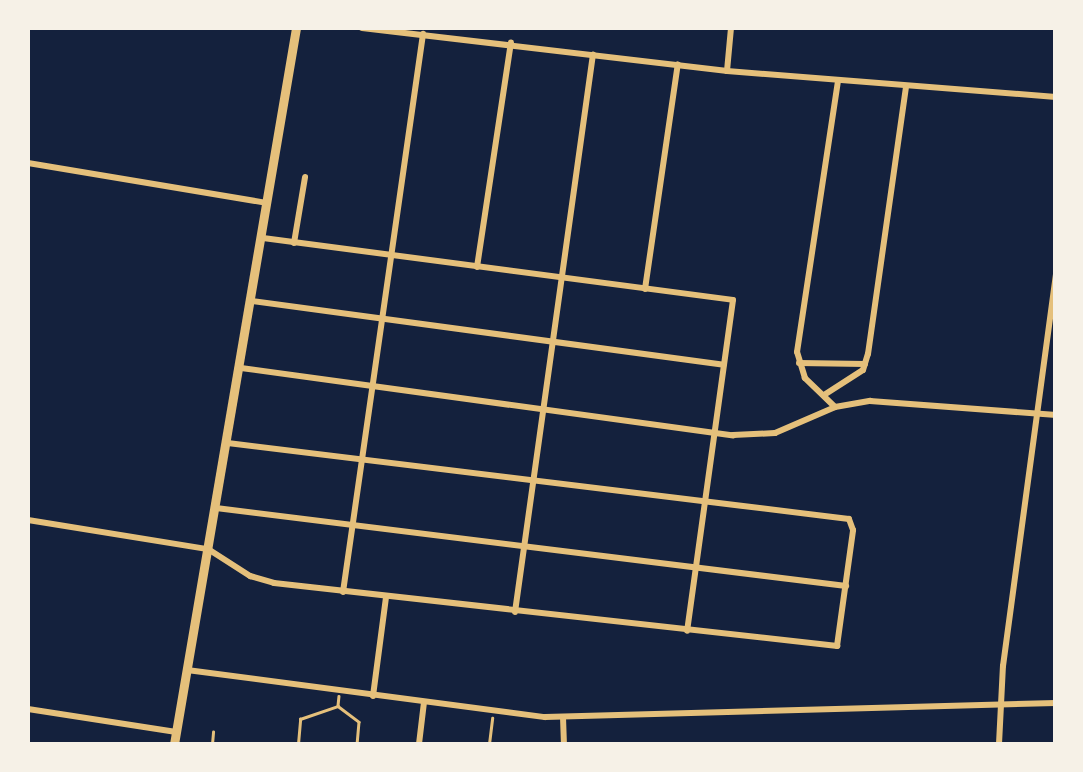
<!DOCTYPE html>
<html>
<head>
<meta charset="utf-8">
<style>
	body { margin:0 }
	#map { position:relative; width:1083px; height:772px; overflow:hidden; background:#14213d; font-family:Inter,sans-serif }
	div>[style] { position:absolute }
	.path>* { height:2.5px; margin:-1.25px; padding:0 1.25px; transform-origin:1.25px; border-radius:1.25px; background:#e5c07b }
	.minor>* { height:6px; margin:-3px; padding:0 3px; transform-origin:3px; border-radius:3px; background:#e5c07b }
	.secondary>* { height:9px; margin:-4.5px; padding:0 4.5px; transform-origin:4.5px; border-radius:4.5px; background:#e5c07b }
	span { translate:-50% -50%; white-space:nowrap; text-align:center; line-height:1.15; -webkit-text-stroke:8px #f6f1e7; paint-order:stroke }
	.frame { position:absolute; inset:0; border:30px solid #f6f1e7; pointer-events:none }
</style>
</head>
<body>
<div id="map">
	<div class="path">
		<div style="left:339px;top:696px;width:10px;rotate:96deg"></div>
		<div style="left:338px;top:706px;width:26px;rotate:37deg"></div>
		<div style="left:359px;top:722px;width:22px;rotate:95deg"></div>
		<div style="left:212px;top:744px;width:12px;rotate:-85deg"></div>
		<div style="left:298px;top:744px;width:25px;rotate:-85deg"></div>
		<div style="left:300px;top:719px;width:40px;rotate:-18.9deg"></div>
		<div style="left:489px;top:744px;width:26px;rotate:-83deg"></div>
	</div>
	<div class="minor">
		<div style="left:362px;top:28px;width:368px;rotate:6.7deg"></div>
		<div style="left:727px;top:71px;width:330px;rotate:4.5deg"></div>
		<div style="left:727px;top:71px;width:43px;rotate:-84.7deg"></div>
		<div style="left:28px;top:163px;width:243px;rotate:9.5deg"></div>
		<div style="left:263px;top:238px;width:474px;rotate:7.5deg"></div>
		<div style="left:733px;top:300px;width:334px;rotate:97.9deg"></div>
		<div style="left:294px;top:243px;width:67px;rotate:-80.5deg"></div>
		<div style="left:477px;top:267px;width:227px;rotate:-81.4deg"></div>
		<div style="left:645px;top:289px;width:227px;rotate:-81.7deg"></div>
		<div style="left:252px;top:301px;width:476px;rotate:7.7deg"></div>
		<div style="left:799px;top:363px;width:66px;rotate:0.9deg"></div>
		<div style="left:241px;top:368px;width:497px;rotate:7.8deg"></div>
		<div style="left:733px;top:435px;width:42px;rotate:-2.7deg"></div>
		<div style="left:775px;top:433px;width:65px;rotate:-23.4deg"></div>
		<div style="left:835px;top:407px;width:36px;rotate:-10deg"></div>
		<div style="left:870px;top:401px;width:187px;rotate:4.3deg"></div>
		<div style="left:824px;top:395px;width:46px;rotate:-32.7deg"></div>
		<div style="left:863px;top:370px;width:17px;rotate:-73deg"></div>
		<div style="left:868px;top:354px;width:270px;rotate:-81.9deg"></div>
		<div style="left:835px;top:407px;width:42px;rotate:-136deg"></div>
		<div style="left:805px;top:378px;width:27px;rotate:-107deg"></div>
		<div style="left:797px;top:352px;width:274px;rotate:-81.4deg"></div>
		<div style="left:216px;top:508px;width:635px;rotate:7.06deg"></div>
		<div style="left:28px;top:520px;width:182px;rotate:9.2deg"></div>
		<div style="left:208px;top:549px;width:50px;rotate:32.7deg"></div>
		<div style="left:250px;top:576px;width:25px;rotate:16deg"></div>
		<div style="left:274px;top:583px;width:567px;rotate:6.38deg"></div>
		<div style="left:837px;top:646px;width:117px;rotate:-82.1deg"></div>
		<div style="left:853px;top:530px;width:12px;rotate:-110deg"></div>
		<div style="left:849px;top:519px;width:626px;rotate:-173.02deg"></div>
		<div style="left:343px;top:592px;width:564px;rotate:-81.84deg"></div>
		<div style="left:515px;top:612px;width:563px;rotate:-82.04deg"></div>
		<div style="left:187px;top:670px;width:361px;rotate:7.5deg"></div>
		<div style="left:545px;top:717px;width:511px;rotate:-1.57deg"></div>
		<div style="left:373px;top:696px;width:100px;rotate:-82.5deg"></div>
		<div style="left:28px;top:709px;width:150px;rotate:8.8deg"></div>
		<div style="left:563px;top:717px;width:27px;rotate:88deg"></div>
		<div style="left:419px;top:744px;width:42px;rotate:-83.2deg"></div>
		<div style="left:999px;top:744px;width:78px;rotate:-87.1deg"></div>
		<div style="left:1003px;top:666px;width:395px;rotate:-82.3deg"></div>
	</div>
	<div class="secondary">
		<div style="left:174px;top:744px;width:726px;rotate:-80.33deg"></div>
	</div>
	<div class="frame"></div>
</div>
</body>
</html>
